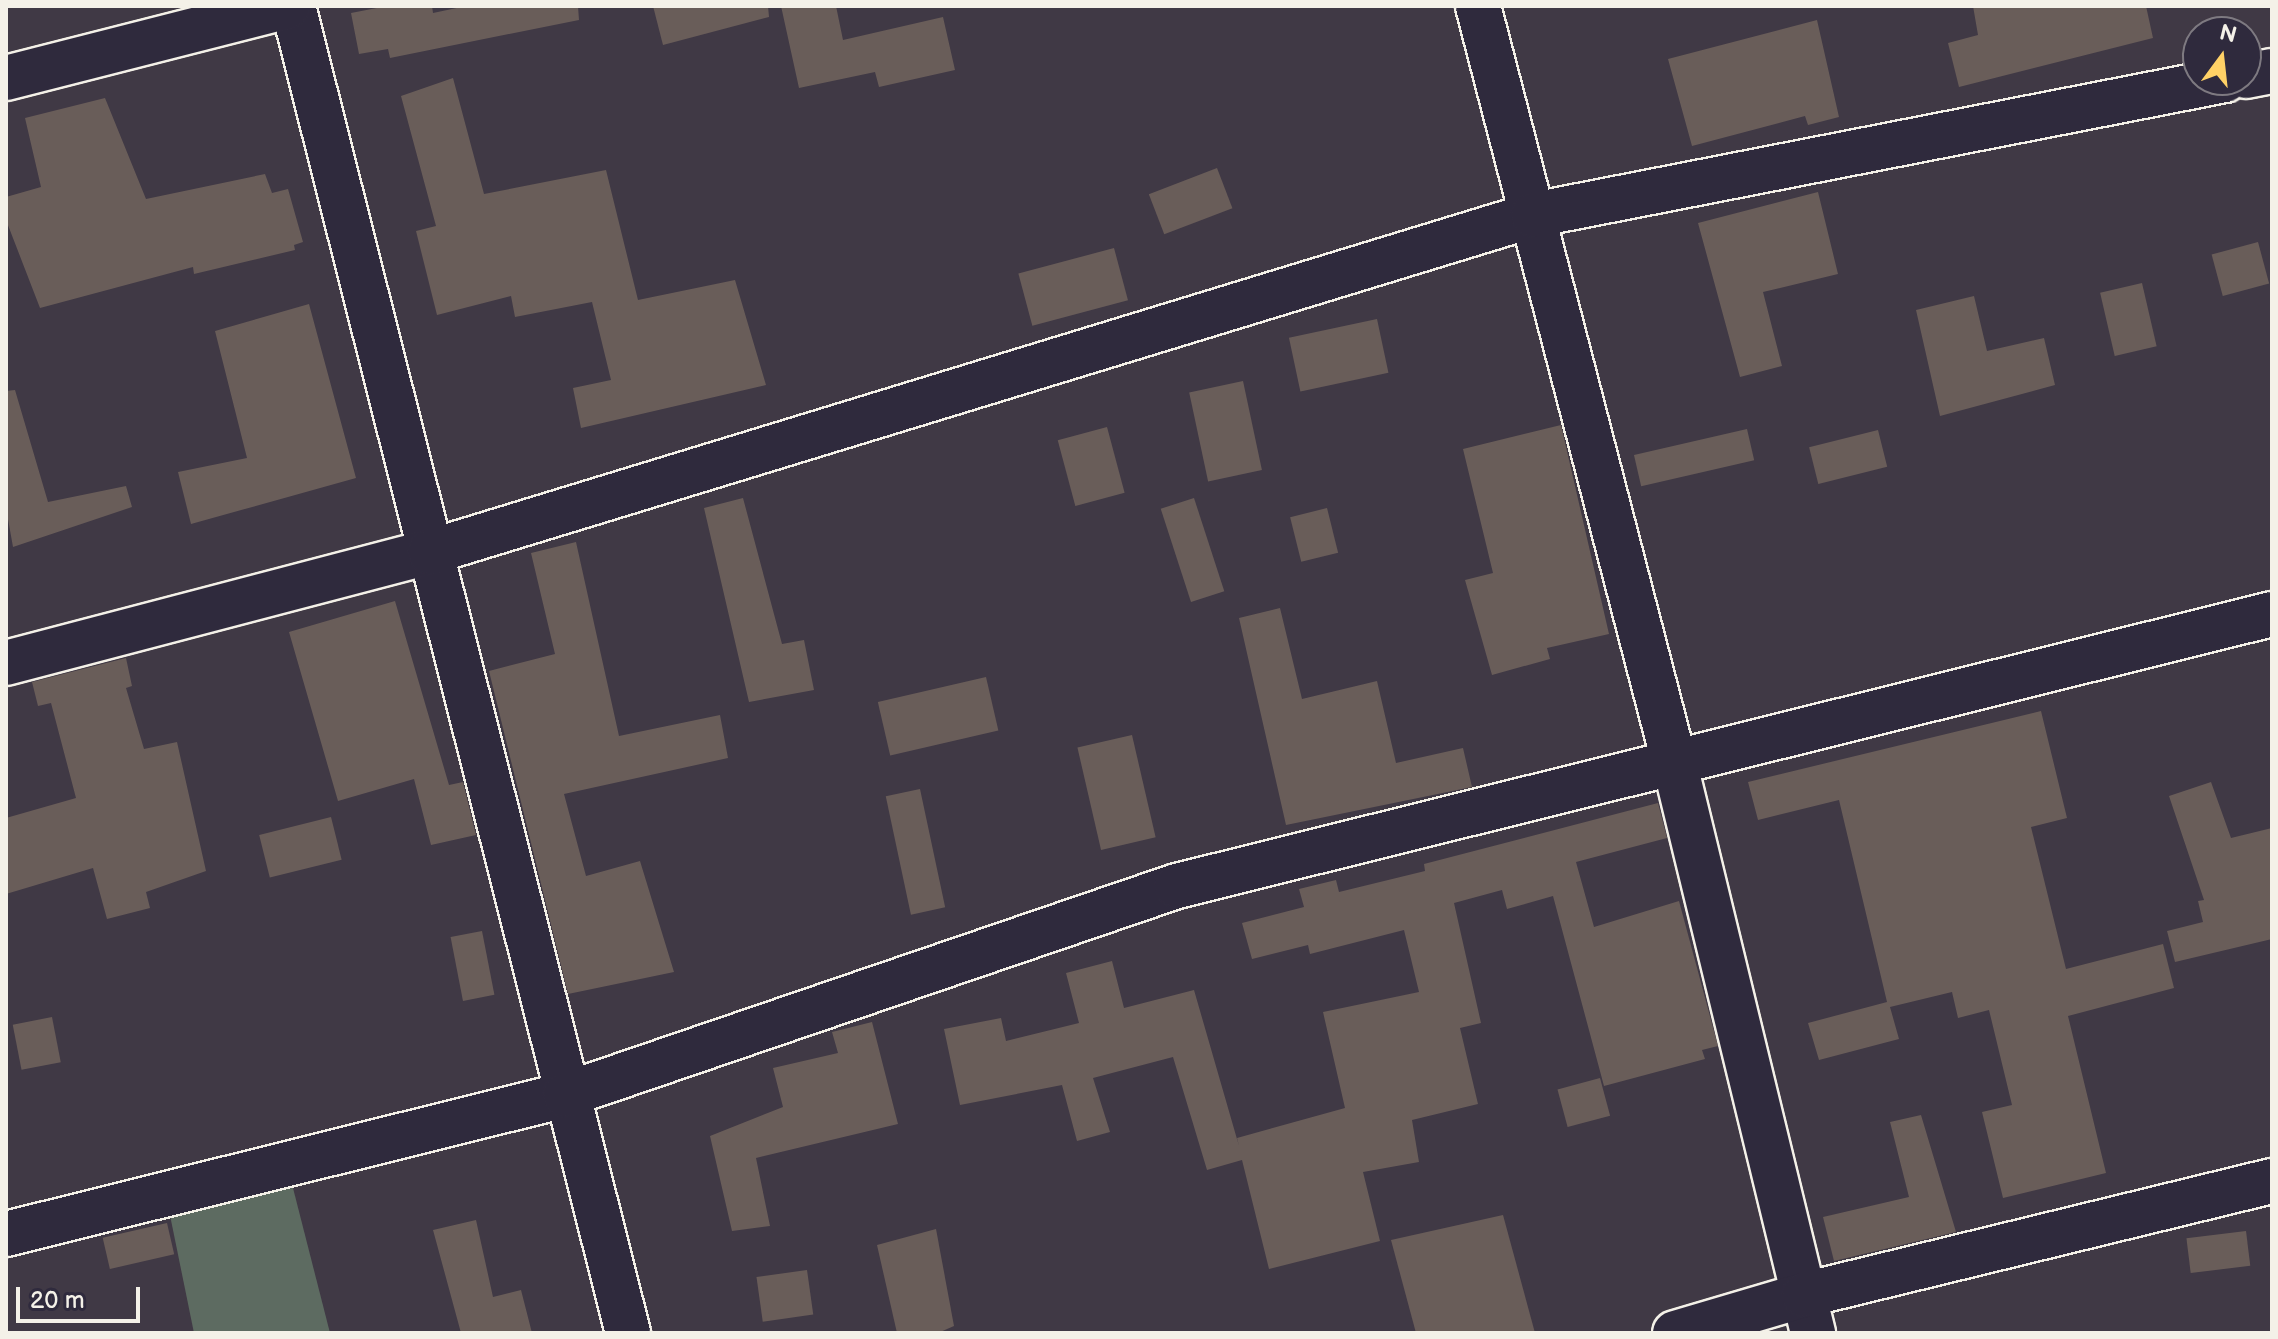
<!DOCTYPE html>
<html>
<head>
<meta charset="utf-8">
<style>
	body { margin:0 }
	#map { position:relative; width:2278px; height:1339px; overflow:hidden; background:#403945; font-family:"Balsamiq Sans",sans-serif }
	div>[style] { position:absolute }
	.green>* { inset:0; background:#5d6b61 }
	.building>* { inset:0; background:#695d59; transform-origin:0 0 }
	.roads { filter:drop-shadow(2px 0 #f4f1e8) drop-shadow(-2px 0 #f4f1e8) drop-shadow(0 2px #f4f1e8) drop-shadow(0 -2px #f4f1e8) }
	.minor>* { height:44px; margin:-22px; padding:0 22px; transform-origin:22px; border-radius:22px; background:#2f2a3d }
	span { translate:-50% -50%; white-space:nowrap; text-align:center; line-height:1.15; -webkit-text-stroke:6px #2f2a3d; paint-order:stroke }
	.frame { position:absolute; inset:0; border:8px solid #f4f1e8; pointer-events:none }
	.north { position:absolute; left:2182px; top:16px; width:80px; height:80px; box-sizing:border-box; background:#2f2a3d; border:2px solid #7e7a81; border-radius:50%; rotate:15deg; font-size:22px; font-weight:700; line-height:32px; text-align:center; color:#f4f1e8 }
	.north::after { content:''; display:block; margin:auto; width:28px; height:36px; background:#ffd166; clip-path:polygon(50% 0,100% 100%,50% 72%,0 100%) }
	.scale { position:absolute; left:16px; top:1287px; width:124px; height:36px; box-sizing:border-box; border:4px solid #f4f1e8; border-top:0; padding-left:10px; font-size:24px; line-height:28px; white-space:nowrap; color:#f4f1e8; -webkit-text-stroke:6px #2f2a3d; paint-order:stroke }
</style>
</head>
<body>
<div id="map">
	<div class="green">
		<div style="clip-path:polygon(281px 1141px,330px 1333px,194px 1333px,161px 1171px)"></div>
	</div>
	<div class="building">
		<div style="clip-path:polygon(387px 6px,432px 6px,433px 13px,466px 6px,578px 6px,579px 20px,390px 58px,388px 49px,359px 54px,351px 13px)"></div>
		<div style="clip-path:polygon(653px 6px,768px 6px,769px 17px,663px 45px)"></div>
		<div style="clip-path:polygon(781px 6px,836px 6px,843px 40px,943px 17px,955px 70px,879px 87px,875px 72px,799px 88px)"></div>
		<div style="clip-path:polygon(1973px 6px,2146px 6px,2153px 38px,1959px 87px,1948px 43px,1978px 35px)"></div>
		<div style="clip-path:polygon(1817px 20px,1839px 117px,1808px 125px,1805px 116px,1692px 146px,1668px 59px)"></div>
		<div style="clip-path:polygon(453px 78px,484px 194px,606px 170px,638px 300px,735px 280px,766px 385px,581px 428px,573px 388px,611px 380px,592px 302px,515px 317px,511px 296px,437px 315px,416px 231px,436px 226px,401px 96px)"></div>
		<div style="clip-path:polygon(105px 98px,146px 199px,265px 174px,272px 193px,288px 189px,303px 242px,294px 245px,295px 250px,194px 274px,193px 267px,40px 308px,6px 220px,6px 197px,41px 187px,25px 118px)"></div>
		<div style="left:1217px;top:168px;width:43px;height:73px;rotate:69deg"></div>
		<div style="clip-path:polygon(1818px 192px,1838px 274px,1763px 292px,1782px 366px,1740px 377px,1698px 223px)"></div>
		<div style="left:2258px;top:242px;width:43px;height:48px;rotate:75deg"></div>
		<div style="left:1114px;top:248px;width:54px;height:99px;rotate:75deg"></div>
		<div style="left:2142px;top:283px;width:65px;height:43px;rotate:77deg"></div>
		<div style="clip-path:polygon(1974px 296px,1987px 351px,2044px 338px,2055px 385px,1940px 416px,1916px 310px)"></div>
		<div style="clip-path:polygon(309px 304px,356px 478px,191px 524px,178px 472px,247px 458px,215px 331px)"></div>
		<div style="left:1377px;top:319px;width:55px;height:90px;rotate:78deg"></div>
		<div style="left:1243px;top:381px;width:91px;height:55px;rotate:78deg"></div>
		<div style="clip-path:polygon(15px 390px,48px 502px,126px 486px,132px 507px,13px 547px,6px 508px,6px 391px)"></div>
		<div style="clip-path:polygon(1561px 425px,1609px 634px,1547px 648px,1550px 659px,1492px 675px,1465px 580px,1493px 573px,1463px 449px)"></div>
		<div style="left:1107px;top:427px;width:68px;height:51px;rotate:75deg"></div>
		<div style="left:1747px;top:429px;width:32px;height:116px;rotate:77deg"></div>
		<div style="left:1878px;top:430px;width:38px;height:71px;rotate:76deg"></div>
		<div style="clip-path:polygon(743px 498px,782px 644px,804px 640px,814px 690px,749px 702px,704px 508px)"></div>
		<div style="left:1194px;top:498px;width:98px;height:35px;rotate:72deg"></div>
		<div style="left:1327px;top:508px;width:46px;height:38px;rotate:76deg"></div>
		<div style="clip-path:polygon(576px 542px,619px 736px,720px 715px,728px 758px,564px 794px,586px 876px,640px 861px,674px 972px,568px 994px,489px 671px,555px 654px,531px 553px)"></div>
		<div style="clip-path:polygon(395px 601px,449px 785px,463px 782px,476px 835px,431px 845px,414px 779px,338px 801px,289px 632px)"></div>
		<div style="clip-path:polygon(1280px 608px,1302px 699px,1377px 681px,1396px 763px,1463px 748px,1472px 787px,1286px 825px,1239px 618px)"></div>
		<div style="clip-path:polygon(126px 658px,132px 686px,126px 688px,144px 749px,177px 742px,206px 871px,146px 892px,150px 908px,107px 919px,93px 868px,6px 894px,6px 818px,76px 798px,51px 703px,38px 706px,32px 682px)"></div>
		<div style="left:986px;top:677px;width:55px;height:111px;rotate:77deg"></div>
		<div style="clip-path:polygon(2041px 711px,2067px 818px,2031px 827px,2066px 969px,2163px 944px,2174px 988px,2068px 1016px,2106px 1173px,2003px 1198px,1982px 1112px,2012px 1105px,1989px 1010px,1958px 1018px,1952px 992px,1890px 1007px,1899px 1039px,1819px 1060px,1808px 1023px,1887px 1002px,1839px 800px,1758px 820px,1748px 782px)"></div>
		<div style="left:1132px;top:735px;width:105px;height:56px;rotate:77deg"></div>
		<div style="clip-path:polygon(2211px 782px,2231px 838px,2272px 828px,2272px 939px,2175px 962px,2167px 931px,2203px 922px,2198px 901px,2204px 900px,2169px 796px)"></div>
		<div style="left:920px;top:789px;width:121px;height:35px;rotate:78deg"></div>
		<div style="clip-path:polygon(1658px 803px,1667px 838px,1576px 862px,1594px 927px,1679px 901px,1718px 1046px,1702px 1050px,1705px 1059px,1604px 1086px,1553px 896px,1507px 909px,1502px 890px,1454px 903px,1481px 1023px,1460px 1028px,1478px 1104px,1412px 1120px,1419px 1162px,1363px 1172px,1380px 1241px,1269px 1269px,1242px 1160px,1207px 1170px,1173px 1057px,1093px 1078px,1110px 1132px,1077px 1141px,1062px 1085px,960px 1105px,944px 1029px,1001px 1018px,1006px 1041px,1079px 1023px,1066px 973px,1112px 961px,1124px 1008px,1194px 990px,1239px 1146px,1237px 1138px,1345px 1108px,1323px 1012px,1419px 992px,1404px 930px,1310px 954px,1308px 945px,1252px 959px,1242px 923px,1304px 907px,1299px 889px,1336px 880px,1339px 892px,1425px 871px,1424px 864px)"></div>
		<div style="left:331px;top:817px;width:44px;height:74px;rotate:76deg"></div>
		<div style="left:482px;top:931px;width:65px;height:32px;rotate:79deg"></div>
		<div style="left:52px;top:1017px;width:46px;height:40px;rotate:79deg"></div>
		<div style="clip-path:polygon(872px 1022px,898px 1124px,756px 1158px,770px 1226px,732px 1231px,710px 1136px,783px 1107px,773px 1068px,838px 1053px,832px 1032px)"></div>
		<div style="left:1600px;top:1078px;width:39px;height:44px;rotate:75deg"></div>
		<div style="clip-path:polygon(1921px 1115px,1956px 1232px,1834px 1261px,1823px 1217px,1909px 1197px,1890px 1122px)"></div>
		<div style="clip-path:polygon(1503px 1215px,1535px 1333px,1416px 1333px,1391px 1240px)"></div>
		<div style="clip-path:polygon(476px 1220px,493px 1297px,521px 1290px,532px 1333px,461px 1333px,433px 1230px)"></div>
		<div style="left:167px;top:1223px;width:32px;height:66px;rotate:77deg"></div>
		<div style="clip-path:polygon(936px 1229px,954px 1326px,938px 1333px,897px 1333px,877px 1245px)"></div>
		<div style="left:2246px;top:1231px;width:35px;height:60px;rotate:83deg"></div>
		<div style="left:807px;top:1270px;width:45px;height:51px;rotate:82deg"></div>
	</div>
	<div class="roads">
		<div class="minor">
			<div style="left:293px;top:6px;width:1369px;rotate:75.83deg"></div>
			<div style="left:1478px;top:6px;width:784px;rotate:75.45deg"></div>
			<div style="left:1675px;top:765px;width:585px;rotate:76.34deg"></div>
			<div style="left:2246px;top:76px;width:26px;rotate:-11deg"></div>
			<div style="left:6px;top:78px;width:291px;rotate:-14.3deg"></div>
			<div style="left:6px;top:663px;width:438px;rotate:-14.7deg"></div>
			<div style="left:430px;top:552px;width:1153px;rotate:-16.99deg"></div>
			<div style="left:1533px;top:215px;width:705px;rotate:-11.04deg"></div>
			<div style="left:6px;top:1234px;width:576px;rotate:-13.96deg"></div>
			<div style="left:565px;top:1095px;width:647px;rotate:-18.86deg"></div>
			<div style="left:1177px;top:886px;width:1128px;rotate:-13.95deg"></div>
			<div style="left:1675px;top:1333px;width:134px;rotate:-16.4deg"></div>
			<div style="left:1804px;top:1295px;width:482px;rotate:-13.7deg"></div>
		</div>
	</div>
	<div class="frame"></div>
	<div class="north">N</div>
	<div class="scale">20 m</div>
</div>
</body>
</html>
